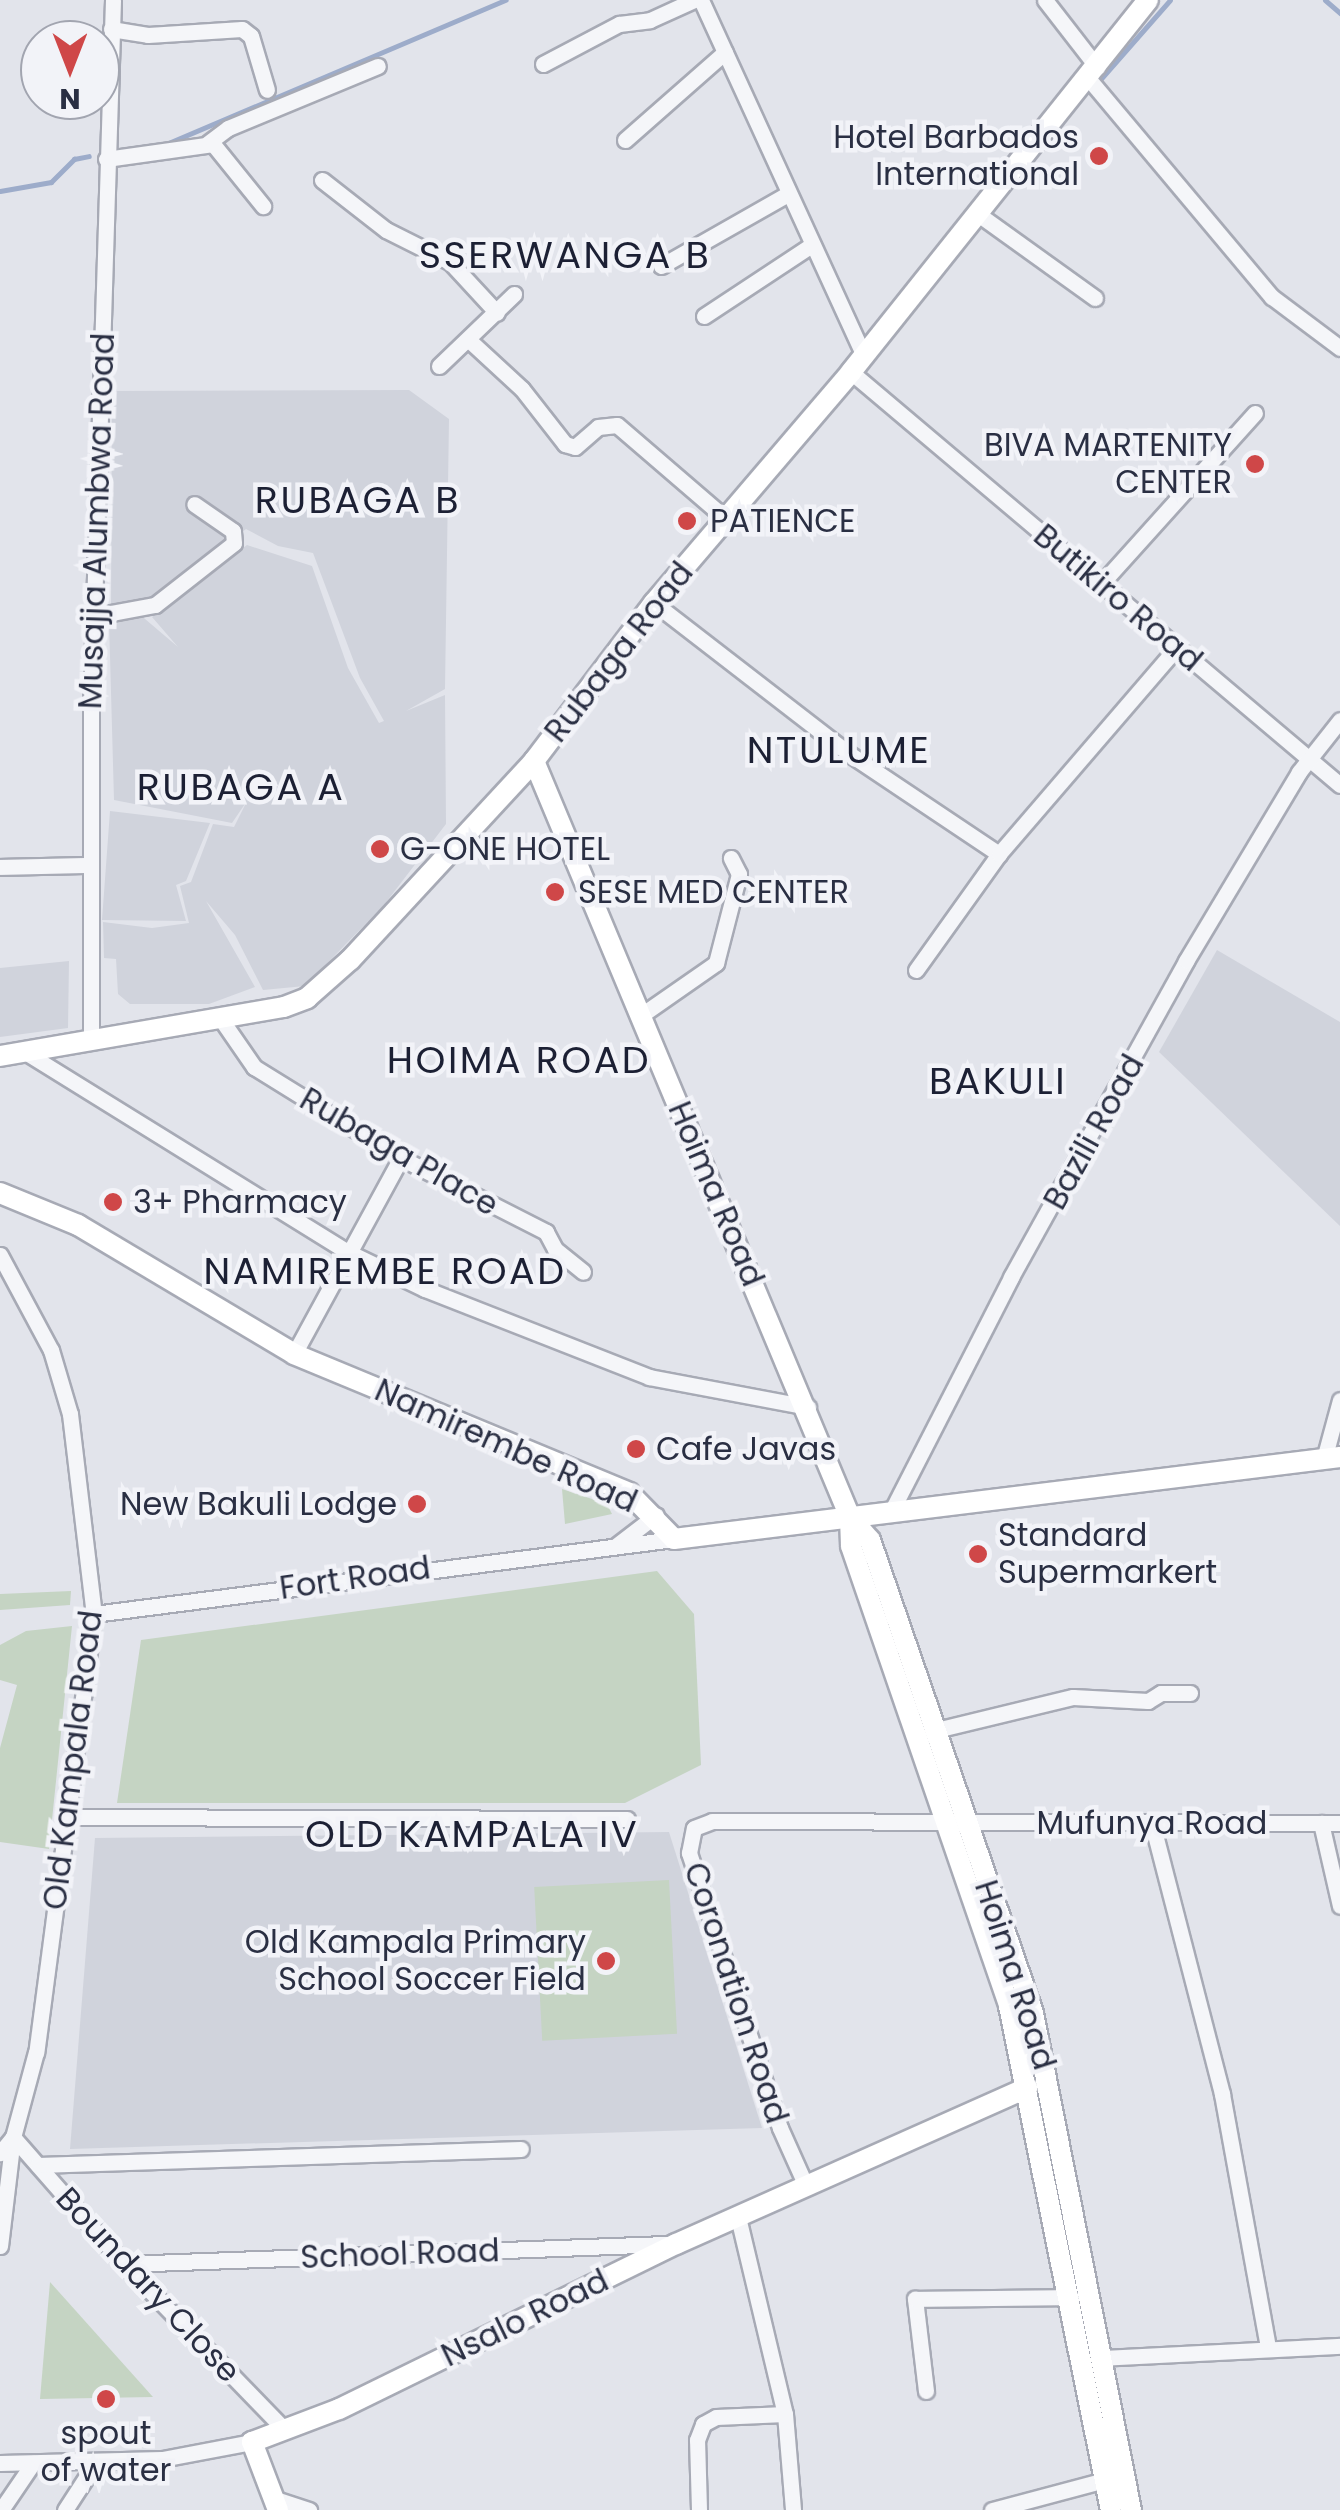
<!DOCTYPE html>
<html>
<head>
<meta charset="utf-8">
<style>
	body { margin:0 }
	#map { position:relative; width:1340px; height:2510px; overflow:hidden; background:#e2e4eb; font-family:Poppins,sans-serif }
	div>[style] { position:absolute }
	.built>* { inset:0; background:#d0d3dc }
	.green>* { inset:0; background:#c5d4c3; transform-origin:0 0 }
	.stream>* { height:5px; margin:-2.5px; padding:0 2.5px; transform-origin:2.5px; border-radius:2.5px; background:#9dacca }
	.roads { filter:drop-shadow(2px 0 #a7aab5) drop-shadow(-2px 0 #a7aab5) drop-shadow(0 2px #a7aab5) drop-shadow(0 -2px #a7aab5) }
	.minor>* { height:15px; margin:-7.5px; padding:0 7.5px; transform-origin:7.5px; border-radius:7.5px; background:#f5f6f9 }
	.major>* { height:20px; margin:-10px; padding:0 10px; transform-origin:10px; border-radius:10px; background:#fff }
	.dots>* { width:28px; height:28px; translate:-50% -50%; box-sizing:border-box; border:5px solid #f2f3f8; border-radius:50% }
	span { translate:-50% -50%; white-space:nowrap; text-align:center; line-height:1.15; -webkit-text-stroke:9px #f2f3f8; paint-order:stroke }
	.poi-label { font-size:32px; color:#2a2f43 }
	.right { translate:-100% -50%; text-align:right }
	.left { translate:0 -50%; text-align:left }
	.street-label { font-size:32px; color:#2a2f43 }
	.quarter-label { font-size:38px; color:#1c2034; letter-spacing:2.5px }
	.north { position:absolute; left:20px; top:20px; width:100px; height:100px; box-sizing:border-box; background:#f2f3f8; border:2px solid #a2a5b0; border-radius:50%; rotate:180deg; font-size:28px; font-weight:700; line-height:40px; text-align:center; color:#2a2f43 }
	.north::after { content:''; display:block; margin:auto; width:35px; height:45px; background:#cf4748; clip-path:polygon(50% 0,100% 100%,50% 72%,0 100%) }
</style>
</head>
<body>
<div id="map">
	<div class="built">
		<div style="clip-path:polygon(409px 390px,449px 419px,445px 689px,406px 711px,445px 695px,446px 824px,384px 905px,305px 986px,263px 990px,235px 935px,206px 901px,255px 987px,209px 1004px,130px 1004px,118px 994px,116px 959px,104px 958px,103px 922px,152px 928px,189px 923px,180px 886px,191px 882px,213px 824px,234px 827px,247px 801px,232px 823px,114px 800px,109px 620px,138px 613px,178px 647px,152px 617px,247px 545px,312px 566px,348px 668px,379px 723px,384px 721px,360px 678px,313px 553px,278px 546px,246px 529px,161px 596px,111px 610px,112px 391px)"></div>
		<div style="clip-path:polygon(110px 811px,210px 823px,186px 881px,176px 885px,186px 921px,102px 920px)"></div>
		<div style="clip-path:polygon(1217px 950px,1340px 1022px,1340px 1226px,1159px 1052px)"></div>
		<div style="clip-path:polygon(69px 961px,68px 1028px,0 1037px,0 968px)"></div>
		<div style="clip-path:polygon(669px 1832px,762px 2128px,70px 2149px,95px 1838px)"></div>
	</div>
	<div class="green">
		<div style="clip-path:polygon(562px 1489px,607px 1504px,612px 1514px,565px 1524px)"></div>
		<div style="clip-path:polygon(657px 1571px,694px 1614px,701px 1765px,625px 1803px,117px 1803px,141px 1640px)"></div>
		<div style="clip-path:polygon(71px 1591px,70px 1605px,0 1610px,0 1594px)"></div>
		<div style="clip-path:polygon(72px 1626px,49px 1849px,0 1842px,0 1748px,17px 1685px,0 1680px,0 1645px,26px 1631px)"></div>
		<div style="left:669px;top:1880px;width:154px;height:135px;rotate:87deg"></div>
		<div style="clip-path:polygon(50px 2282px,153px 2397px,40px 2399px)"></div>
	</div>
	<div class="stream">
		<div style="left:1325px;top:0;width:20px;rotate:41deg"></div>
		<div style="left:1098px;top:82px;width:109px;rotate:-48.7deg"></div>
		<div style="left:166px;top:144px;width:369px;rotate:-23deg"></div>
		<div style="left:0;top:191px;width:52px;rotate:-10deg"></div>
		<div style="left:51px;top:182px;width:33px;rotate:-45deg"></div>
		<div style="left:74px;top:159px;width:15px;rotate:-11deg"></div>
	</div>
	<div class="roads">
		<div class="minor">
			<div style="left:701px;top:0;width:389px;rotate:65.4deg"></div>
			<div style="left:1045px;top:0;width:85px;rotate:52.2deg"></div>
			<div style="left:111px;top:29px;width:37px;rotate:9deg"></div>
			<div style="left:148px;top:35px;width:94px;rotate:-3.7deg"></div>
			<div style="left:242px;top:29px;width:11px;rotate:38deg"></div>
			<div style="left:251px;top:36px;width:56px;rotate:73.5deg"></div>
			<div style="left:543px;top:64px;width:86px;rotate:-27.8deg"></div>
			<div style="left:619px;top:24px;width:31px;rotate:-7deg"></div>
			<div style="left:650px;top:20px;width:48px;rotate:-24.4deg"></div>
			<div style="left:1088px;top:78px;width:286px;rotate:50deg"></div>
			<div style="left:1272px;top:297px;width:85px;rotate:36.9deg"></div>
			<div style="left:625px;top:140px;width:133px;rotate:-41.3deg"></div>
			<div style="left:208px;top:143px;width:25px;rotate:-37deg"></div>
			<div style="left:228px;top:128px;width:162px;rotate:-22.5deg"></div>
			<div style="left:106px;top:159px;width:108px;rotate:-8deg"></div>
			<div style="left:213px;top:144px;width:80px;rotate:51.1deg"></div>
			<div style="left:322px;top:180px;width:81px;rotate:38deg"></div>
			<div style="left:386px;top:230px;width:72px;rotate:26.6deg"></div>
			<div style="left:450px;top:262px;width:69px;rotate:47.3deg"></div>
			<div style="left:978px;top:214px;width:144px;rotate:35.7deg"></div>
			<div style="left:661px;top:266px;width:146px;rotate:-29.6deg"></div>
			<div style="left:704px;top:316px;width:127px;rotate:-33.4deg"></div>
			<div style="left:471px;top:342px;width:69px;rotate:42.7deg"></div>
			<div style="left:522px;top:389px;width:70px;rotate:52deg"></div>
			<div style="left:565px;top:444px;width:10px;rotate:17deg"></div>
			<div style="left:575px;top:447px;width:30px;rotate:-41deg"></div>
			<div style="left:598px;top:427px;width:19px;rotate:-6deg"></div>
			<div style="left:617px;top:425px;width:143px;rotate:40.7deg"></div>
			<div style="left:439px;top:366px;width:104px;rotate:-43.8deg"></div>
			<div style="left:851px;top:372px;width:640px;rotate:40.18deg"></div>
			<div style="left:1101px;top:584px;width:230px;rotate:-48deg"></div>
			<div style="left:654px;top:603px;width:245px;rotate:37.7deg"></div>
			<div style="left:848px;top:753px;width:182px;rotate:33.8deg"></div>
			<div style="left:95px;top:616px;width:61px;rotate:-10.4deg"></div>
			<div style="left:155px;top:605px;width:100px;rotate:-38.1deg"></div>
			<div style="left:234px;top:543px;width:12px;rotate:-95deg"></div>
			<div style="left:233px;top:531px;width:47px;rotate:-145.3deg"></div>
			<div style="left:0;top:867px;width:88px;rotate:-1.3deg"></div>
			<div style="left:916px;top:970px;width:143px;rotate:-54.4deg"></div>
			<div style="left:999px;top:854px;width:273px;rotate:-49.3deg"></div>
			<div style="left:640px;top:1016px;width:93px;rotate:-34.9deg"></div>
			<div style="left:716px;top:963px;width:92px;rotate:-75.5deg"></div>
			<div style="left:739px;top:874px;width:18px;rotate:-117deg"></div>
			<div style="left:223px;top:1022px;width:55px;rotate:55.4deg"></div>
			<div style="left:254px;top:1067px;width:173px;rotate:31.8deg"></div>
			<div style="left:401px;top:1158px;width:163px;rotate:27deg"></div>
			<div style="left:546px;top:1232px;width:19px;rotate:62deg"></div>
			<div style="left:555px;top:1249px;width:36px;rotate:39deg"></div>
			<div style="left:91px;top:1041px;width:337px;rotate:-90deg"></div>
			<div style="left:91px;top:704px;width:704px;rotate:-88.21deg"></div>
			<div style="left:25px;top:1052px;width:378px;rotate:31.8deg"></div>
			<div style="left:346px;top:1251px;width:88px;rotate:25.7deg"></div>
			<div style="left:425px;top:1289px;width:241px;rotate:21.4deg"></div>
			<div style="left:649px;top:1377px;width:162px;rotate:10.7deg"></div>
			<div style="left:0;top:1255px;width:108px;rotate:61.8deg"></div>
			<div style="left:51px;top:1350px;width:67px;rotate:73.5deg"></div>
			<div style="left:70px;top:1414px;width:201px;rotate:83.2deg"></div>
			<div style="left:94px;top:1614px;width:442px;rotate:97.5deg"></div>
			<div style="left:36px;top:2052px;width:88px;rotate:105.1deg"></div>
			<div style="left:13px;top:2137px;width:21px;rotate:129deg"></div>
			<div style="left:294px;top:1354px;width:223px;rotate:-61.4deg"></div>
			<div style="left:1324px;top:1459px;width:61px;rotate:-74.8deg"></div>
			<div style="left:891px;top:1512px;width:264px;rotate:-62.9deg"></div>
			<div style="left:1011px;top:1277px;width:361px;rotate:-61deg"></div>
			<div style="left:1186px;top:961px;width:220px;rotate:-59.1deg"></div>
			<div style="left:1299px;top:772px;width:66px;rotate:-51.7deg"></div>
			<div style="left:617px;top:1545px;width:49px;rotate:-37.6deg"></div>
			<div style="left:94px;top:1614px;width:585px;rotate:-7.37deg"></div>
			<div style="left:932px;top:1731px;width:145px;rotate:-13.6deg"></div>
			<div style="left:1073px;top:1697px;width:75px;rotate:3.1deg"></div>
			<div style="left:1148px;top:1701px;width:15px;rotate:-32deg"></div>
			<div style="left:1161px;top:1693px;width:29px"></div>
			<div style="left:69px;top:1817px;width:558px;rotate:0.21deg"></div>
			<div style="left:1152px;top:1823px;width:280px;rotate:75.5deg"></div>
			<div style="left:1222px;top:2094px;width:258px;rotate:79.7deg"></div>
			<div style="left:1321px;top:1823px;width:85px;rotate:77.1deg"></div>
			<div style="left:13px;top:2137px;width:169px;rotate:48.8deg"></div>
			<div style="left:124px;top:2264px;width:231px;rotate:45.9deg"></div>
			<div style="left:38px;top:2165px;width:483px;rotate:-1.9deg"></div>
			<div style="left:806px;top:2186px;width:64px;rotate:-114.1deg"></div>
			<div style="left:780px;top:2128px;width:290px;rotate:-108.3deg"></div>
			<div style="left:689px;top:1853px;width:25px;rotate:-79deg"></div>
			<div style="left:694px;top:1828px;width:19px;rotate:-21deg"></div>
			<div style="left:712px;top:1821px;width:628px;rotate:0.18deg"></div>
			<div style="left:738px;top:2217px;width:203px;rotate:76.6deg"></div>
			<div style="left:785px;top:2414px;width:96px;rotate:85.2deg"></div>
			<div style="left:0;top:2246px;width:110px;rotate:-83.2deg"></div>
			<div style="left:124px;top:2264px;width:543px;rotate:-2.11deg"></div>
			<div style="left:1101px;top:2358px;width:239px;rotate:-2.9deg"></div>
			<div style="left:926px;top:2391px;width:93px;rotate:-96.8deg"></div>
			<div style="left:915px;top:2299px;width:156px;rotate:-0.7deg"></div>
			<div style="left:0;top:2463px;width:162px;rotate:-1.4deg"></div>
			<div style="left:162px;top:2459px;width:92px;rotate:-10.7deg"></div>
			<div style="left:275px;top:2499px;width:36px;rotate:18deg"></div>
			<div style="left:1px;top:2510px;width:57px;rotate:-55.8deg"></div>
			<div style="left:65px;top:2510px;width:57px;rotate:-57.1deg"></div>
			<div style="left:699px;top:2510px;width:70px;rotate:-91.6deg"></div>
			<div style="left:697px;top:2440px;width:17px;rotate:-69deg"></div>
			<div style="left:703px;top:2424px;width:15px;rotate:-28deg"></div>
			<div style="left:716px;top:2417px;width:69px;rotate:-2.5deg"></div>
			<div style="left:992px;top:2510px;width:117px;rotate:-14.9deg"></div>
		</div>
		<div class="major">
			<div style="left:534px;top:761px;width:819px;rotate:67.32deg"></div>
			<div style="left:850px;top:1517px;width:30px;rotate:49deg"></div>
			<div style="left:870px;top:1540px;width:500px;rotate:70.99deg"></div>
			<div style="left:1033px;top:2013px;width:507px;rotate:78.85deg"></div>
			<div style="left:0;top:1056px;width:288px;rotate:-9.8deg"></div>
			<div style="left:284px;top:1007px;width:25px;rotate:-21deg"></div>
			<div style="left:307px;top:998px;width:57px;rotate:-41.5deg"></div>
			<div style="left:350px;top:960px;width:271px;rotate:-47.2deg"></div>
			<div style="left:534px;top:761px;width:198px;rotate:-52.8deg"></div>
			<div style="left:654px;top:603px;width:304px;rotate:-49.5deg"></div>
			<div style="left:851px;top:372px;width:476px;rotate:-51.4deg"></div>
			<div style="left:0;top:1193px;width:84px;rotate:22.3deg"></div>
			<div style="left:78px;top:1225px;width:252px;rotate:30.8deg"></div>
			<div style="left:294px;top:1354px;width:363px;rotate:22.5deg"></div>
			<div style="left:629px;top:1493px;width:64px;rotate:45.6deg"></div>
			<div style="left:674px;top:1539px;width:671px;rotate:-7.02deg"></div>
			<div style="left:850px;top:1517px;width:29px;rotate:88deg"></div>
			<div style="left:851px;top:1546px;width:486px;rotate:71deg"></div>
			<div style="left:1009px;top:2006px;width:514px;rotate:78.56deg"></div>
			<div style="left:278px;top:2510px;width:73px;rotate:-110.9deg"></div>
			<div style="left:252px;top:2442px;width:93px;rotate:-20.8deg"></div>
			<div style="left:339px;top:2409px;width:375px;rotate:-26.1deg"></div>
			<div style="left:676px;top:2244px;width:385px;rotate:-24deg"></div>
		</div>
	</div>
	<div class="dots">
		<div style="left:1099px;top:156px;background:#cf4748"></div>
		<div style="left:1255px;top:464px;background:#cf4748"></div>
		<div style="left:687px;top:521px;background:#cf4748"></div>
		<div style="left:380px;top:849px;background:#cf4748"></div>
		<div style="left:555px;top:892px;background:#cf4748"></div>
		<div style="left:113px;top:1202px;background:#cf4748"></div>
		<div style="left:636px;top:1449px;background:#cf4748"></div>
		<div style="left:417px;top:1504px;background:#cf4748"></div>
		<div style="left:978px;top:1554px;background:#cf4748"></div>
		<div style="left:606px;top:1961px;background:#cf4748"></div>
		<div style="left:106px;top:2399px;background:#cf4748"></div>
	</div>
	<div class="poi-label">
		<span class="right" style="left:1079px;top:156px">Hotel Barbados<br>International</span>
		<span class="right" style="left:1232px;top:464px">BIVA MARTENITY<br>CENTER</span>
		<span class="left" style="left:710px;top:521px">PATIENCE</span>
		<span class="left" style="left:400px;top:849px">G-ONE HOTEL</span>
		<span class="left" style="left:578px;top:892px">SESE MED CENTER</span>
		<span class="left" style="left:133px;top:1202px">3+ Pharmacy</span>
		<span class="left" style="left:656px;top:1449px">Cafe Javas</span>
		<span class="right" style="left:397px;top:1504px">New Bakuli Lodge</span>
		<span class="left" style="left:998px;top:1554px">Standard<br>Supermarkert</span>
		<span class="right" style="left:586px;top:1961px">Old Kampala Primary<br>School Soccer Field</span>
		<span style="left:106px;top:2452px">spout<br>of water</span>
	</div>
	<div class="street-label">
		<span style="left:97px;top:521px;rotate:-88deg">Musajja Alumbwa Road</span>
		<span style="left:1118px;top:598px;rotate:40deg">Butikiro Road</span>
		<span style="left:619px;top:652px;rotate:-52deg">Rubaga Road</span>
		<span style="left:1094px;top:1132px;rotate:-61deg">Bazili Road</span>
		<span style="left:399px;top:1152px;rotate:30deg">Rubaga Place</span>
		<span style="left:716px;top:1194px;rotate:67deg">Hoima Road</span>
		<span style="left:506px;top:1446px;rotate:24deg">Namirembe Road</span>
		<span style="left:355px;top:1578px;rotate:-8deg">Fort Road</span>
		<span style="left:73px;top:1760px;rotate:-83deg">Old Kampala Road</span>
		<span style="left:1152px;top:1823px">Mufunya Road</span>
		<span style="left:1015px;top:1975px;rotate:72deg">Hoima Road</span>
		<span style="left:736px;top:1993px;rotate:72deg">Coronation Road</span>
		<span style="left:400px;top:2254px;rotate:-2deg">School Road</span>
		<span style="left:148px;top:2285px;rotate:47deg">Boundary Close</span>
		<span style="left:525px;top:2318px;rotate:-26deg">Nsalo Road</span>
	</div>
	<div class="quarter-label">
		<span style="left:565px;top:255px">SSERWANGA B</span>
		<span style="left:358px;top:500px">RUBAGA B</span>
		<span style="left:839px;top:750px">NTULUME</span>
		<span style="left:241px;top:787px">RUBAGA A</span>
		<span style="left:519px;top:1060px">HOIMA ROAD</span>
		<span style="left:998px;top:1081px">BAKULI</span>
		<span style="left:385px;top:1271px">NAMIREMBE ROAD</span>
		<span style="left:472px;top:1834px">OLD KAMPALA IV</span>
	</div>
	<div class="north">N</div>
</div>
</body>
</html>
